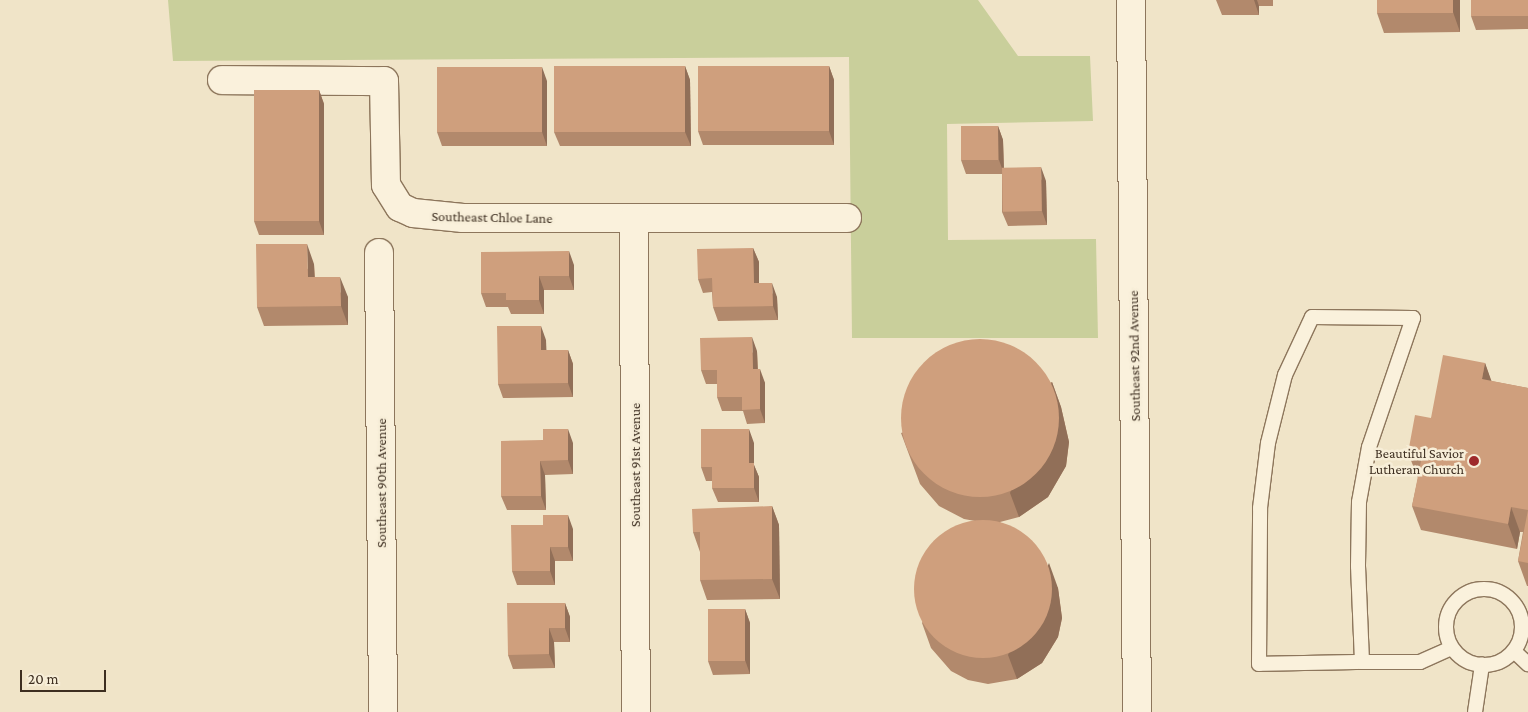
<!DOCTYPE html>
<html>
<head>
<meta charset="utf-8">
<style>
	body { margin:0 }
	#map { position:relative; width:1528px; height:712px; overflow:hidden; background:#f0e4c8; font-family:"Crimson Pro",serif }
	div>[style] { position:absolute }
	.green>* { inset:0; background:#c9cf9b }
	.roads { filter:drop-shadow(1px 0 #8d765c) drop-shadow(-1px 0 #8d765c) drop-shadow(0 1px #8d765c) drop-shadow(0 -1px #8d765c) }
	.service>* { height:14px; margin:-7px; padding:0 7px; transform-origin:7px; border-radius:7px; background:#faf1dc }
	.service>.ring { margin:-7px; padding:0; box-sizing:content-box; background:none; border:14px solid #faf1dc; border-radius:50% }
	.minor>* { height:28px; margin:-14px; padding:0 14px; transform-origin:14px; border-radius:14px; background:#faf1dc }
	.secondary>* { height:28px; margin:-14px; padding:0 14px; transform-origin:14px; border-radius:14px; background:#faf1dc }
	.wall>* { inset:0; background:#b2896c }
	.shaded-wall>* { inset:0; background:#916f58 }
	.building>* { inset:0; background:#cf9f7d; transform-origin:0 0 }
	.round { border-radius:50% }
	.dots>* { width:14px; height:14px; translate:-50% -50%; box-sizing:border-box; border:2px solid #f7eed8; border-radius:50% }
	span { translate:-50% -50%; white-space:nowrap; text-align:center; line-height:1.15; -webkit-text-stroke:5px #f7eed8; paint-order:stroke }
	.street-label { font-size:14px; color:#3d2e20 }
	.poi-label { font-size:14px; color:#3d2e20 }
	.right { translate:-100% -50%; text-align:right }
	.scale { position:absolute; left:20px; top:670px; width:86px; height:22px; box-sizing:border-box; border:2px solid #3d2e20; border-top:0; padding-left:6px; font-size:15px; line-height:18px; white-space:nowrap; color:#3d2e20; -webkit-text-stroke:4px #f7eed8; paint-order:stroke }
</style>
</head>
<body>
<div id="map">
	<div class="green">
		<div style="clip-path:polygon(168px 0,978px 0,1018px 56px,1090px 56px,1093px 121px,947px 124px,948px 240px,1096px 239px,1098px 338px,852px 338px,849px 57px,173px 61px)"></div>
	</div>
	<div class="roads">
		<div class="service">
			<div style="left:1312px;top:317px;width:101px;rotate:0.6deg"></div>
			<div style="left:1413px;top:318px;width:136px;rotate:108.8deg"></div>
			<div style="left:1369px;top:447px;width:56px;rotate:100.3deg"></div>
			<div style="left:1359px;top:502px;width:64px;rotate:90.9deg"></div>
			<div style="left:1358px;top:566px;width:96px;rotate:87.6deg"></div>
			<div style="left:1362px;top:662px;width:103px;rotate:178.9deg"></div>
			<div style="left:1259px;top:664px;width:156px;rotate:-89.6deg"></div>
			<div style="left:1260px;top:508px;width:65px;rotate:-83deg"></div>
			<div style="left:1268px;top:443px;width:70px;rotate:-76deg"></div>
			<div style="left:1285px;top:375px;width:64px;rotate:-65deg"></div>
			<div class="ring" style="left:1446px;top:589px;width:62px;height:62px"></div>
			<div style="left:1515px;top:652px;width:18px;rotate:43deg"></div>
			<div style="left:1362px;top:662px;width:58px"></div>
			<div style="left:1420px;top:662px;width:34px;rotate:-24deg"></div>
			<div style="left:1475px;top:712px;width:48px;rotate:-81.5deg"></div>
		</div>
		<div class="minor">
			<div style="left:222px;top:80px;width:162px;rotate:0.4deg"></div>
			<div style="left:384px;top:81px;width:104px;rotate:88.9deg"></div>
			<div style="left:386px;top:185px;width:26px;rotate:58deg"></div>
			<div style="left:400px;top:207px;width:14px;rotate:25deg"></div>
			<div style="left:413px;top:213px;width:50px;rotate:5.7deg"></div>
			<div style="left:463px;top:218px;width:384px"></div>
			<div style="left:634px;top:218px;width:494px;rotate:89.8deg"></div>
			<div style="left:379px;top:253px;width:459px;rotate:89.5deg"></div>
		</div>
		<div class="secondary">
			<div style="left:1131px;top:0;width:712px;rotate:89.52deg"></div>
		</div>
	</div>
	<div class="wall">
		<div style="clip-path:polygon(1216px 0,1273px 0,1273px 6px,1259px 6px,1259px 15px,1222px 15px)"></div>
		<div style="clip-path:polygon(1460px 0,1460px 32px,1384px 33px,1377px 13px)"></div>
		<div style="clip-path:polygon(1528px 0,1528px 29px,1476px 30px,1471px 16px)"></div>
		<div style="clip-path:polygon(685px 66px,690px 80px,691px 146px,560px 146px,554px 132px)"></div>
		<div style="clip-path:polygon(829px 66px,834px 80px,834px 145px,703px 145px,698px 131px)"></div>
		<div style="clip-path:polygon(547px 81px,547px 146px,442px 146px,437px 132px)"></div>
		<div style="clip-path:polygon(319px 90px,324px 104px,324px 235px,259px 235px,254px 221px)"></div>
		<div style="clip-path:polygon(998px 126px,1003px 140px,1004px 168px,1046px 181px,1047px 225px,1008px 226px,1002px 212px,1002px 174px,966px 174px,961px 160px)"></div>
		<div style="clip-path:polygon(753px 248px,759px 262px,759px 283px,777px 297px,778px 320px,718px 321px,713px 307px,712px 292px,703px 293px,698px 279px)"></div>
		<div style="clip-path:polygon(314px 264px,315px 277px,348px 297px,348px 325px,264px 326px,257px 307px)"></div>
		<div style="clip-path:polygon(574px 265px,574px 290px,544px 290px,544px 314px,511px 314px,508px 307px,486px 307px,481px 293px)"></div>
		<div style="clip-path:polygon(546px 340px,546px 350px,568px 350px,573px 364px,573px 397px,503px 398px,498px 384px)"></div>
		<div style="clip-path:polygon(757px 351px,758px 369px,765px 383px,765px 423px,747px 424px,743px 411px,722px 411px,717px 397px,717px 384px,706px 384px,701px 370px)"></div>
		<div style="clip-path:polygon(1485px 363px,1491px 381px,1528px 388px,1528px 586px,1527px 586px,1518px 561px,1523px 532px,1520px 532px,1517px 549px,1421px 530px,1412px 506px,1418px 478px,1408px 453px,1431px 418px)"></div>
		<div style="clip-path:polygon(1052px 382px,1061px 407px,1069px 442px,1066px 466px,1048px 497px,1019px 517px,1000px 522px,1058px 588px,1062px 618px,1058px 637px,1042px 663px,1017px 679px,988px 684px,968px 680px,951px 671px,931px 648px,922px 623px,975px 521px,964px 519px,939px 506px,920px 484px,901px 433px)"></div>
		<div style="clip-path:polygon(543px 440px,573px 443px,573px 474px,545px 475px,546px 510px,507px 510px,501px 496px)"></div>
		<div style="clip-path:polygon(754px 443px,754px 465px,759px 477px,759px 502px,718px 502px,712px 488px,712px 481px,706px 481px,701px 467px)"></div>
		<div style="clip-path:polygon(772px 506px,779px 525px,780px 599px,707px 600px,700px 580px,700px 552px,693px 532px)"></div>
		<div style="clip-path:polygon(573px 529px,573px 561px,555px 561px,555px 585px,517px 585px,512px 571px)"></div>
		<div style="clip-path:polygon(565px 603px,570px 617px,570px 642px,554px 642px,555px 668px,513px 669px,508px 655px)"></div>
		<div style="clip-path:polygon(745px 609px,750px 623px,750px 674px,713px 675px,708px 661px)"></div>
	</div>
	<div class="shaded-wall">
		<div style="clip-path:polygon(1254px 0,1257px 0,1259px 6px,1259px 15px)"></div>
		<div style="clip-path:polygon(1453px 0,1460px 0,1460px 32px,1453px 12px)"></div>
		<div style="clip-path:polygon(685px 66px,690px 80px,691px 146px,685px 132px)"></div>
		<div style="clip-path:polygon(829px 66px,834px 80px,834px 145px,829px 131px)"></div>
		<div style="clip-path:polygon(542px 67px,547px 81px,547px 146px,542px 132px)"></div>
		<div style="clip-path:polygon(319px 90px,324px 104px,324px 235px,319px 221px)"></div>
		<div style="clip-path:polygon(998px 126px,1003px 140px,1004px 174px,999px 160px)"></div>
		<div style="clip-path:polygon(1041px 167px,1046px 181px,1047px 225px,1042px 211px)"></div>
		<div style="clip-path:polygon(307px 244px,314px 264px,315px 297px,308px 277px)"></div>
		<div style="clip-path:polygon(753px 248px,759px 262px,759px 297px,754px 283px)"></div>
		<div style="clip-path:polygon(569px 251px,574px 265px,574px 290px,569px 276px)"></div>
		<div style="clip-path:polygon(539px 276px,544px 290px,544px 314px,539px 300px)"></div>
		<div style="clip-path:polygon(340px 277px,348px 297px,348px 325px,341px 306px)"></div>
		<div style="clip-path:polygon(772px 283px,777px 297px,778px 320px,773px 306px)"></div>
		<div style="clip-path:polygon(541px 326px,546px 340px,547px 364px,541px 350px)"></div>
		<div style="clip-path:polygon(752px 337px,757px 351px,758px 384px,753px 369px)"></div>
		<div style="clip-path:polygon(568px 350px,573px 364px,573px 397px,568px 383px)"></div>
		<div style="clip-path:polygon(1485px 363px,1494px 388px,1482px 379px)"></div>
		<div style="clip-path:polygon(760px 369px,765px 383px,765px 423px,760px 409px)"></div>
		<div style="clip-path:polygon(1052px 382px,1061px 407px,1069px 442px,1066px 466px,1048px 497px,1019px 517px,1010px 493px)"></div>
		<div style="clip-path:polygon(568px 429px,573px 443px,573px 474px,568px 460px)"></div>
		<div style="clip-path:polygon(749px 429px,754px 443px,754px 465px,759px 477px,759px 502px,754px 488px,749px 463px)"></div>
		<div style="clip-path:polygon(540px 461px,545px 475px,546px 510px,541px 496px)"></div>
		<div style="clip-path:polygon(772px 506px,779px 525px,780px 599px,772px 579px)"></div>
		<div style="clip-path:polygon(1511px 507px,1520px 532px,1517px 549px,1508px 524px)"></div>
		<div style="clip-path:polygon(568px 515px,573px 529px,573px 561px,568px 547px)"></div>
		<div style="clip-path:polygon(550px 547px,555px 561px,555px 585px,550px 571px)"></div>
		<div style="clip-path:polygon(1049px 563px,1058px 588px,1062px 618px,1058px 637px,1042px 663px,1017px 679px,1008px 655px)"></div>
		<div style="clip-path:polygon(565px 603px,570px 617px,570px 642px,565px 628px)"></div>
		<div style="clip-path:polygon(745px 609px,750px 623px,750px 674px,745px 660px)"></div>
		<div style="clip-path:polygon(549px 628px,554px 642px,555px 668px,549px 654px)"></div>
	</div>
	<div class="building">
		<div style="left:1377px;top:0;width:76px;height:13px"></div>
		<div style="left:1471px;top:0;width:57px;height:16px"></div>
		<div style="left:685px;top:66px;width:66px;height:131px;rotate:90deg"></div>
		<div style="left:698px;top:66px;width:131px;height:65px"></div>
		<div style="left:437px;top:67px;width:105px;height:65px"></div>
		<div style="left:319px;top:90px;width:131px;height:65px;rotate:90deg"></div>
		<div style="left:961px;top:126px;width:37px;height:34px"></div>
		<div style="left:1041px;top:167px;width:44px;height:39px;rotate:89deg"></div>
		<div style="clip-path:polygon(256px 244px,307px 244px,308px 277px,340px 277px,341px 306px,257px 307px)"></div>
		<div style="clip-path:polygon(753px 248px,754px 283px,772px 283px,773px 306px,713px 307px,712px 278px,698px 279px,697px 249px)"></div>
		<div style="clip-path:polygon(569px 251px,569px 276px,539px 276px,539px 300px,506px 300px,506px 293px,481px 293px,481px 252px)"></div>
		<div style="clip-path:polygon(497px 326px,541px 326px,541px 350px,568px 350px,568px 383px,498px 384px)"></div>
		<div style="clip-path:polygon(752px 337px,753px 369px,760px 369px,760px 409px,742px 410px,742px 397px,717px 397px,717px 370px,701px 370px,700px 338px)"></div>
		<div class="round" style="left:901px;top:339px;width:158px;height:158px"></div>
		<div style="clip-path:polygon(1443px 355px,1485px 363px,1482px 379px,1528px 388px,1528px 563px,1518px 561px,1528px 510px,1511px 507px,1508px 524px,1412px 506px,1422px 456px,1408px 453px,1415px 415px,1431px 418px)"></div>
		<div style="clip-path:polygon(543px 429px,568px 429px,568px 460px,540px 461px,541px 496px,501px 496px,501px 441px,543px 440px)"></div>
		<div style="clip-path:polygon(701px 429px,749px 429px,749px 463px,754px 463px,754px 488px,712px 488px,712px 467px,701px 467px)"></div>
		<div style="clip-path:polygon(772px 506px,772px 579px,700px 580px,700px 532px,693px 532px,692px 509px)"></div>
		<div style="clip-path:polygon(543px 515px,568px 515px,568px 547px,550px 547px,550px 571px,512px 571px,511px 525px,543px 525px)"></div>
		<div class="round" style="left:914px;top:520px;width:138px;height:138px"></div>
		<div style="clip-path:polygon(507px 603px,565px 603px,565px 628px,549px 628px,549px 654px,508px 655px)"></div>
		<div style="left:708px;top:609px;width:37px;height:52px"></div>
	</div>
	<div class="dots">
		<div style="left:1474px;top:461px;background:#9e2a2b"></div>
	</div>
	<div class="street-label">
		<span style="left:492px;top:217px;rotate:1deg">Southeast Chloe Lane</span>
		<span style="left:1134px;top:356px;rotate:-91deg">Southeast 92nd Avenue</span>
		<span style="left:635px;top:465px;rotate:-90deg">Southeast 91st Avenue</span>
		<span style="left:381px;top:483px;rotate:-90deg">Southeast 90th Avenue</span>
	</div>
	<div class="poi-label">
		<span class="right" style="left:1464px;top:461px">Beautiful Savior<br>Lutheran Church</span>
	</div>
	<div class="scale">20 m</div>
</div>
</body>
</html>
